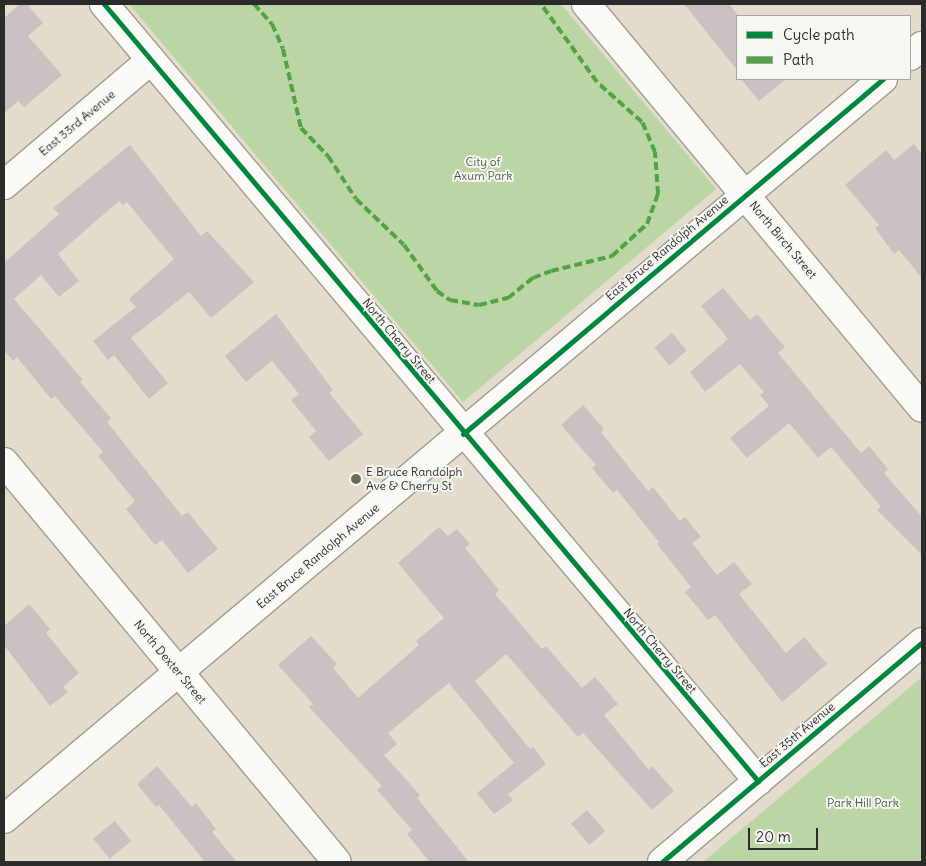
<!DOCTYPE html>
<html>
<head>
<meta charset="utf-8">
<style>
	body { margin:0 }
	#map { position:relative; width:926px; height:866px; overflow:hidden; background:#e4dccc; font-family:Delius,sans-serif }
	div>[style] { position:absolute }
	.green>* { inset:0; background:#bbd6a4 }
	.building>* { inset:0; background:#cac2c2; transform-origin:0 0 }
	.roads { filter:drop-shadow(1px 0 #a19d93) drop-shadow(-1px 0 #a19d93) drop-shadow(0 1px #a19d93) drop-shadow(0 -1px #a19d93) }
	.minor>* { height:28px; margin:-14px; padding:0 14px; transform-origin:14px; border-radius:14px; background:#fbfaf7 }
	.quiet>* { height:4px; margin-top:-2px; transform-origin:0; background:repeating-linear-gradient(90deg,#51a443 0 8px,transparent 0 12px) }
	.cycleway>* { height:5px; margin:-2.5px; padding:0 2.5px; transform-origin:2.5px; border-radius:2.5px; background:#00873e }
	.dots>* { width:14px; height:14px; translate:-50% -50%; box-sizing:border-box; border:2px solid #f6f6f2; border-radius:50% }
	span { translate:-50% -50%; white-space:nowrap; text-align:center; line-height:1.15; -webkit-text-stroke:4px #f6f6f2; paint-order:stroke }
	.street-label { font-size:12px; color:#2b2b2b }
	.park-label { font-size:12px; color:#4c5d45 }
	.poi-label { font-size:12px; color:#2b2b2b }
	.left { translate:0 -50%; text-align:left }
	.frame { position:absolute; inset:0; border:5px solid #2b2b2b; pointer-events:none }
	.legend { position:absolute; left:736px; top:15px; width:175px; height:65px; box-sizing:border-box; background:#f6f6f2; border:1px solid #a5a5a2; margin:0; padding:6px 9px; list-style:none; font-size:15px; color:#2b2b2b }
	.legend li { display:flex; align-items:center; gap:10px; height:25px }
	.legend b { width:25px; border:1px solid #a5a5a2 }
	.scale { position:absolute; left:748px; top:828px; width:70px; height:22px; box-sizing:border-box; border:2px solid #2b2b2b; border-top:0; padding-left:6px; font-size:15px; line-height:18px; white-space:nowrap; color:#2b2b2b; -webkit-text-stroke:4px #f6f6f2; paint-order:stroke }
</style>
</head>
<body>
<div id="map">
	<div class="green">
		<div style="clip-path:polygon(129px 4px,561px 4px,716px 189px,463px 402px)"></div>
		<div style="clip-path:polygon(922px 677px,922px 862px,703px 862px)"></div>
	</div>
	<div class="building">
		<div style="clip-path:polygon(20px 4px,27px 4px,43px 23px,28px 36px,62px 75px,24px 107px,18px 101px,4px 113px,4px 18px)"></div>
		<div style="clip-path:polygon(684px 4px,729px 4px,737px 14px,737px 70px)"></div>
		<div style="clip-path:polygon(741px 79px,786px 79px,759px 101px)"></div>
		<div style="clip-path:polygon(914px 144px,922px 154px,922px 278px,899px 250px,894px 254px,875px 228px,879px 225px,845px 185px,886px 150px,894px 160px)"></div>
		<div style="clip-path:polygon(130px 145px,201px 236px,207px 231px,254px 282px,211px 318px,189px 292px,131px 338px,168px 383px,149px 399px,114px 355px,108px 360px,93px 341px,136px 307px,129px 299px,174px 259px,127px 202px,123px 205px,119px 201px,58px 254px,79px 281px,59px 297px,41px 275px,14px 299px,83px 380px,80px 382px,111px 418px,107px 422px,182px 516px,188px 512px,218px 549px,188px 573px,162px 540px,155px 545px,126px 509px,135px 501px,98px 456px,103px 452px,55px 396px,51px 399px,17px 357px,13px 361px,4px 350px,4px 263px,59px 214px,53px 208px)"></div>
		<div style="clip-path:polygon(723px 288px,750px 320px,757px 314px,785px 347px,778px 353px,861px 453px,869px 446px,888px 469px,884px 473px,922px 517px,922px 555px,877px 510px,881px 507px,831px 447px,818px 458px,789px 423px,747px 458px,730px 438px,769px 406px,760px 395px,764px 392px,740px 364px,705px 392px,690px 372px,728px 339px,701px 306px)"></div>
		<div style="clip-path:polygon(276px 314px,333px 390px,329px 393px,363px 434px,329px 461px,309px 437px,316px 431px,291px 400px,299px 394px,272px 361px,246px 382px,225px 356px)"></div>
		<div style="left:672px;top:333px;width:23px;height:23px;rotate:50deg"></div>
		<div style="clip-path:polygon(583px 405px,604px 429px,601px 432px,648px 491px,653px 487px,680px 521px,685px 517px,701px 537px,692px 543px,717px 575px,734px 562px,752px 584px,739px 594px,786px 653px,804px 637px,827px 664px,782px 702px,715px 615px,708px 620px,685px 592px,691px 587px,657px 544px,659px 542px,617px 490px,613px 493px,592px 468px,596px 465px,561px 425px)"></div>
		<div style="clip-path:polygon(439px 527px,448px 536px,457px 529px,470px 544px,465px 548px,499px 590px,495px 594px,542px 649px,546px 646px,582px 688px,595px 677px,618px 704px,604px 715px,649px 770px,652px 766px,674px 791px,652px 810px,583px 733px,578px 737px,506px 654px,475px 681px,530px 749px,533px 747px,546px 764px,508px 794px,513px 800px,494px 814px,477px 793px,514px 763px,449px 683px,388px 733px,397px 744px,384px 755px,420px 795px,417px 798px,469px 862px,430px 862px,407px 834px,412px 830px,377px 790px,382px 786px,309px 707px,313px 704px,278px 665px,311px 636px,337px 664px,333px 668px,358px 698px,419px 645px,416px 641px,444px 618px,398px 563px)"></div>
		<div style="clip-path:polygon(29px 604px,50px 629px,46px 633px,79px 673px,63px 687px,68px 692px,50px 706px,4px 645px,4px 626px)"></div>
		<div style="clip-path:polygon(157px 766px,192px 807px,196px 803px,216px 829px,212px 832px,237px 862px,205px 862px,159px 805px,156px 807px,137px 784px)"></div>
		<div style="left:587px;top:810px;width:28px;height:21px;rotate:49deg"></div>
		<div style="left:115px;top:821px;width:26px;height:28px;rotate:51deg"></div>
	</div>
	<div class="roads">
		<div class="minor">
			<div style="left:104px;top:4px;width:1016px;rotate:49.91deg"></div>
			<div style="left:586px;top:4px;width:525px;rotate:50.25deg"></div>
			<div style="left:910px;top:56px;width:16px;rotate:-40deg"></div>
			<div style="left:4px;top:185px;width:193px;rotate:-40.4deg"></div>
			<div style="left:4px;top:462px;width:520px;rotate:50.22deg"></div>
			<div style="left:4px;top:819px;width:1149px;rotate:-40.09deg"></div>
			<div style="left:662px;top:862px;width:341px;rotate:-40.2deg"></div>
		</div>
	</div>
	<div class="quiet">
		<div style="left:254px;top:4px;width:27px;rotate:48deg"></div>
		<div style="left:272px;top:24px;width:27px;rotate:66deg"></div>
		<div style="left:283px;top:49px;width:81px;rotate:77.2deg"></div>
		<div style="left:301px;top:128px;width:39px;rotate:46deg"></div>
		<div style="left:328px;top:156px;width:51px;rotate:56.9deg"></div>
		<div style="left:356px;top:199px;width:66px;rotate:43.8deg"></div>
		<div style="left:404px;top:245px;width:57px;rotate:54.3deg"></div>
		<div style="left:437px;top:291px;width:16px;rotate:35deg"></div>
		<div style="left:450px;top:300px;width:29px;rotate:10deg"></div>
		<div style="left:479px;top:305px;width:30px;rotate:-14deg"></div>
		<div style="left:508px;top:298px;width:32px;rotate:-39deg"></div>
		<div style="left:533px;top:278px;width:19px;rotate:-21deg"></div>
		<div style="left:551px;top:271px;width:63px;rotate:-13.8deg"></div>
		<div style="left:612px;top:256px;width:47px;rotate:-42.4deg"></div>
		<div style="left:647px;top:224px;width:32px;rotate:-70deg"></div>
		<div style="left:658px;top:194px;width:42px;rotate:-94.1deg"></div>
		<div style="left:655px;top:152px;width:33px;rotate:-113deg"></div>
		<div style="left:642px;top:122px;width:60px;rotate:-138.4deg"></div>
		<div style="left:597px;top:82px;width:96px;rotate:-125.7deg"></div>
	</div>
	<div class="cycleway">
		<div style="left:104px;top:4px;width:1016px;rotate:49.91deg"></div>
		<div style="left:463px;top:434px;width:550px;rotate:-40.21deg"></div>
		<div style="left:662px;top:862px;width:341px;rotate:-40.2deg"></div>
	</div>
	<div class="dots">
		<div style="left:356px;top:479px;background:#6c6963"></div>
	</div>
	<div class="street-label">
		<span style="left:77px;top:123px;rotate:-40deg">East 33rd Avenue</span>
		<span style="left:783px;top:240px;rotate:50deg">North Birch Street</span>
		<span style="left:667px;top:248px;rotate:-40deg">East Bruce Randolph Avenue</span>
		<span style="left:399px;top:341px;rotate:50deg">North Cherry Street</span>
		<span style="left:318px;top:556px;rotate:-40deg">East Bruce Randolph Avenue</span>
		<span style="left:660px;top:651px;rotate:50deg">North Cherry Street</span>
		<span style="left:170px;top:662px;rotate:50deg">North Dexter Street</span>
		<span style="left:797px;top:735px;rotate:-40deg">East 35th Avenue</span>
	</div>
	<div class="park-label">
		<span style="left:483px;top:169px">City of<br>Axum Park</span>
		<span style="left:863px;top:803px">Park Hill Park</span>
	</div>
	<div class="poi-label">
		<span class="left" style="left:366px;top:479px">E Bruce Randolph<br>Ave &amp; Cherry St</span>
	</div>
	<div class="frame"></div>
	<ul class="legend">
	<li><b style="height:6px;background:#00873e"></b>Cycle path</li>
	<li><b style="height:6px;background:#51a443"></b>Path</li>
	</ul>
	<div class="scale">20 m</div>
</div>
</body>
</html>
